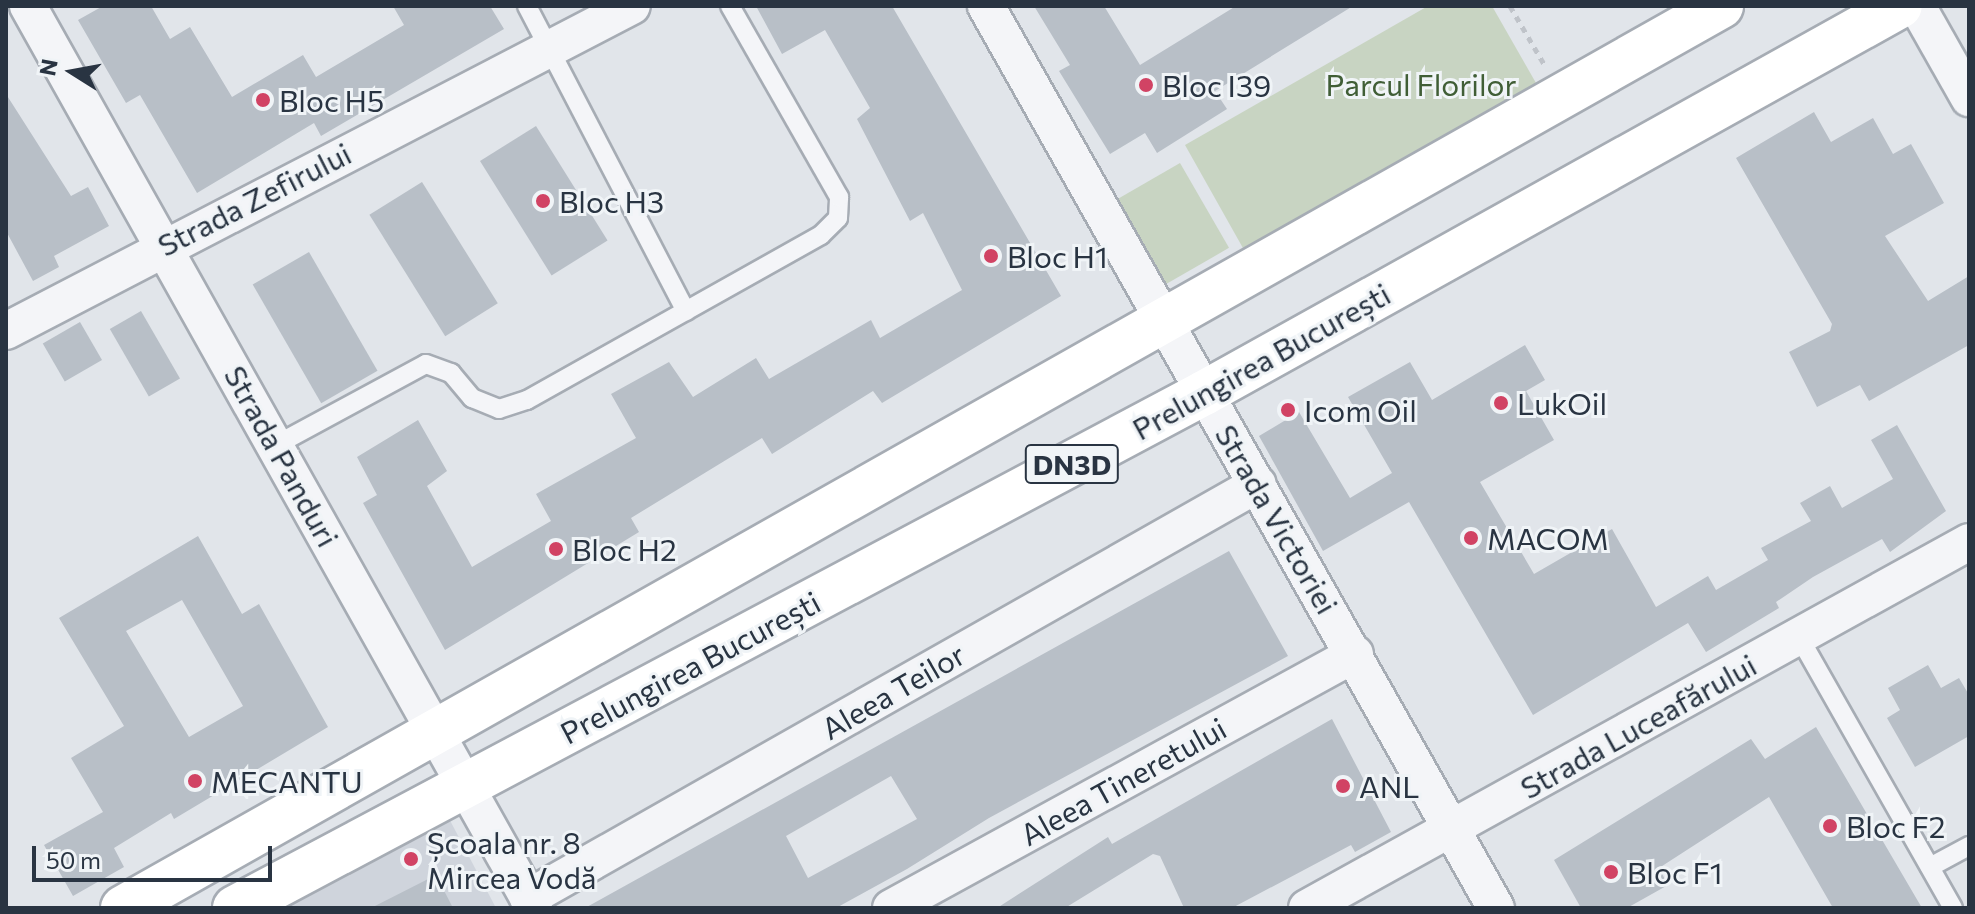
<!DOCTYPE html>
<html>
<head>
<meta charset="utf-8">
<style>
	body { margin:0 }
	#map { position:relative; width:1975px; height:914px; overflow:hidden; background:#e1e5ea; font-family:Commissioner,sans-serif }
	div>[style] { position:absolute }
	.built>* { inset:0; background:#cfd4dc }
	.green>* { inset:0; background:#c8d4c2; transform-origin:0 0 }
	.building>* { inset:0; background:#b8bfc7; transform-origin:0 0 }
	.path>* { height:5px; margin-top:-2.5px; transform-origin:0; background:repeating-linear-gradient(90deg,#bfc3c9 0 6px,transparent 0 12px) }
	.roads { filter:drop-shadow(2px 0 #a6acb4) drop-shadow(-2px 0 #a6acb4) drop-shadow(0 2px #a6acb4) drop-shadow(0 -2px #a6acb4) }
	.lane>* { height:18px; margin:-9px; padding:0 9px; transform-origin:9px; border-radius:9px; background:#f4f5f8 }
	.street>* { height:36px; margin:-18px; padding:0 18px; transform-origin:18px; border-radius:18px; background:#f4f5f8 }
	.primary>* { height:44px; margin:-22px; padding:0 22px; transform-origin:22px; border-radius:22px; background:#fff }
	.dots>* { width:22px; height:22px; translate:-50% -50%; box-sizing:border-box; border:4px solid #f0f4f7; border-radius:50% }
	span { translate:-50% -50%; white-space:nowrap; text-align:center; line-height:1.15; -webkit-text-stroke:6px #f0f4f7; paint-order:stroke }
	.shield-label span { padding:2px 6px; background:#f0f4f7; border:2px solid; border-radius:6px; -webkit-text-stroke-width:0 }
	.shield-label { font-size:28px; color:#293442; font-weight:700 }
	.park-label { font-size:30px; color:#405e36 }
	.poi-label { font-size:30px; color:#293442 }
	.left { translate:0 -50%; text-align:left }
	.street-label { font-size:30px; color:#293442 }
	.frame { position:absolute; inset:0; border:8px solid #293442; pointer-events:none }
	.north { position:absolute; left:32px; top:32px; width:80px; height:80px; -webkit-text-stroke:6px #f0f4f7; paint-order:stroke; rotate:281deg; font-size:22px; font-weight:700; line-height:32px; text-align:center; color:#293442 }
	.north::after { content:''; display:block; margin:auto; width:28px; height:36px; background:#293442; clip-path:polygon(50% 0,100% 100%,50% 72%,0 100%) }
	.scale { position:absolute; left:32px; top:846px; width:240px; height:36px; box-sizing:border-box; border:4px solid #293442; border-top:0; padding-left:10px; font-size:24px; line-height:28px; white-space:nowrap; color:#293442; -webkit-text-stroke:6px #f0f4f7; paint-order:stroke }
</style>
</head>
<body>
<div id="map">
	<div class="built">
		<div style="clip-path:polygon(444px 809px,496px 908px,261px 908px)"></div>
	</div>
	<div class="green">
		<div style="clip-path:polygon(1428px 6px,1492px 6px,1540px 90px,1248px 257px,1185px 145px)"></div>
		<div style="left:1180px;top:163px;width:98px;height:73px;rotate:60deg"></div>
	</div>
	<div class="building">
		<div style="clip-path:polygon(103px 6px,151px 6px,170px 39px,190px 27px,232px 97px,303px 55px,316px 77px,404px 25px,393px 6px,490px 6px,504px 29px,321px 136px,314px 123px,197px 193px,140px 95px,126px 103px,78px 20px)"></div>
		<div style="clip-path:polygon(756px 6px,892px 6px,1061px 296px,882px 403px,873px 391px,772px 454px,762px 438px,631px 518px,639px 532px,445px 650px,363px 503px,377px 495px,357px 457px,418px 420px,447px 471px,427px 486px,472px 567px,551px 521px,536px 494px,636px 438px,611px 394px,669px 362px,693px 397px,756px 358px,769px 379px,871px 320px,880px 338px,962px 290px,923px 213px,910px 221px,857px 119px,870px 108px,825px 30px,782px 54px)"></div>
		<div style="clip-path:polygon(1034px 6px,1104px 6px,1140px 65px,1236px 6px,1353px 6px,1215px 91px,1227px 109px,1157px 153px,1145px 133px,1110px 154px,1059px 71px,1070px 65px)"></div>
		<div style="clip-path:polygon(6px 94px,71px 196px,88px 187px,109px 226px,54px 256px,59px 267px,33px 281px,6px 231px)"></div>
		<div style="clip-path:polygon(1814px 112px,1831px 142px,1873px 118px,1893px 154px,1911px 144px,1944px 203px,1885px 236px,1928px 301px,1969px 276px,1969px 345px,1869px 401px,1860px 385px,1817px 407px,1789px 352px,1830px 331px,1832px 324px,1736px 158px)"></div>
		<div style="left:536px;top:126px;width:135px;height:66px;rotate:58deg"></div>
		<div style="left:422px;top:182px;width:143px;height:62px;rotate:58deg"></div>
		<div style="left:309px;top:252px;width:137px;height:65px;rotate:60deg"></div>
		<div style="left:141px;top:311px;width:78px;height:36px;rotate:60deg"></div>
		<div style="left:80px;top:322px;width:44px;height:43px;rotate:60deg"></div>
		<div style="clip-path:polygon(1525px 345px,1545px 380px,1526px 391px,1554px 440px,1480px 482px,1534px 574px,1612px 529px,1656px 607px,1708px 576px,1716px 590px,1768px 560px,1761px 548px,1811px 521px,1800px 503px,1830px 486px,1842px 508px,1893px 479px,1871px 440px,1897px 425px,1946px 511px,1890px 552px,1882px 539px,1813px 577px,1776px 602px,1779px 608px,1706px 652px,1688px 623px,1533px 715px,1409px 502px,1323px 551px,1259px 436px,1299px 412px,1350px 498px,1392px 473px,1348px 397px,1410px 362px,1432px 400px)"></div>
		<div style="clip-path:polygon(evenodd,198px 536px,242px 614px,259px 604px,328px 727px,174px 819px,171px 813px,114px 848px,124px 867px,73px 896px,44px 845px,103px 812px,71px 758px,124px 726px,59px 618px,198px 536px,182px 600px,243px 706px,189px 737px,126px 631px,182px 600px)"></div>
		<div style="clip-path:polygon(evenodd,1229px 551px,1288px 656px,989px 818px,907px 869px,836px 908px,585px 908px,1229px 551px,891px 776px,917px 819px,808px 878px,786px 836px,891px 776px)"></div>
		<div style="clip-path:polygon(1928px 665px,1941px 688px,1959px 678px,1969px 695px,1969px 736px,1915px 767px,1887px 718px,1900px 710px,1888px 688px)"></div>
		<div style="clip-path:polygon(1332px 719px,1391px 832px,1355px 852px,1351px 845px,1232px 908px,1184px 908px,1160px 856px,1153px 854px,1065px 908px,997px 908px,1108px 837px,1112px 844px)"></div>
		<div style="clip-path:polygon(1816px 727px,1922px 908px,1833px 908px,1769px 797px,1659px 868px,1668px 885px,1627px 908px,1581px 908px,1554px 860px,1751px 739px,1765px 759px)"></div>
		<div style="clip-path:polygon(436px 875px,453px 908px,371px 908px)"></div>
	</div>
	<div class="path">
		<div style="left:1510px;top:6px;width:67px;rotate:59.6deg"></div>
	</div>
	<div class="roads">
		<div class="lane">
			<div style="left:527px;top:6px;width:344px;rotate:62.5deg"></div>
			<div style="left:276px;top:445px;width:170px;rotate:-28.4deg"></div>
			<div style="left:426px;top:364px;width:27px;rotate:20deg"></div>
			<div style="left:451px;top:373px;width:33px;rotate:50deg"></div>
			<div style="left:472px;top:398px;width:29px;rotate:22deg"></div>
			<div style="left:499px;top:409px;width:29px;rotate:-18deg"></div>
			<div style="left:527px;top:400px;width:337px;rotate:-29.3deg"></div>
			<div style="left:821px;top:235px;width:24px;rotate:-45deg"></div>
			<div style="left:838px;top:218px;width:21px;rotate:-87deg"></div>
			<div style="left:839px;top:197px;width:220px;rotate:-119.7deg"></div>
			<div style="left:1799px;top:637px;width:312px;rotate:60.4deg"></div>
			<div style="left:1930px;top:867px;width:44px;rotate:-28.3deg"></div>
		</div>
		<div class="street">
			<div style="left:28px;top:6px;width:1034px;rotate:60.71deg"></div>
			<div style="left:986px;top:6px;width:1036px;rotate:60.52deg"></div>
			<div style="left:1917px;top:6px;width:106px;rotate:60.5deg"></div>
			<div style="left:6px;top:331px;width:705px;rotate:-27.44deg"></div>
			<div style="left:528px;top:898px;width:839px;rotate:-29.56deg"></div>
			<div style="left:891px;top:908px;width:529px;rotate:-28.7deg"></div>
			<div style="left:1307px;top:908px;width:756px;rotate:-28.94deg"></div>
		</div>
		<div class="primary">
			<div style="left:123px;top:908px;width:1835px;rotate:-29.44deg"></div>
			<div style="left:235px;top:908px;width:1097px;rotate:-27.99deg"></div>
			<div style="left:1204px;top:393px;width:796px;rotate:-29.08deg"></div>
		</div>
	</div>
	<div class="dots">
		<div style="left:1146px;top:85px;background:#d14364"></div>
		<div style="left:263px;top:100px;background:#d14364"></div>
		<div style="left:543px;top:201px;background:#d14364"></div>
		<div style="left:991px;top:256px;background:#d14364"></div>
		<div style="left:1501px;top:403px;background:#d14364"></div>
		<div style="left:1288px;top:410px;background:#d14364"></div>
		<div style="left:1471px;top:538px;background:#d14364"></div>
		<div style="left:556px;top:549px;background:#d14364"></div>
		<div style="left:195px;top:781px;background:#d14364"></div>
		<div style="left:1343px;top:786px;background:#d14364"></div>
		<div style="left:1830px;top:826px;background:#d14364"></div>
		<div style="left:411px;top:859px;background:#d14364"></div>
		<div style="left:1611px;top:872px;background:#d14364"></div>
	</div>
	<div class="shield-label">
		<span style="left:1072px;top:464px">DN3D</span>
	</div>
	<div class="park-label">
		<span style="left:1421px;top:84px">Parcul Florilor</span>
	</div>
	<div class="poi-label">
		<span class="left" style="left:1162px;top:85px">Bloc I39</span>
		<span class="left" style="left:279px;top:100px">Bloc H5</span>
		<span class="left" style="left:559px;top:201px">Bloc H3</span>
		<span class="left" style="left:1007px;top:256px">Bloc H1</span>
		<span class="left" style="left:1517px;top:403px">LukOil</span>
		<span class="left" style="left:1304px;top:410px">Icom Oil</span>
		<span class="left" style="left:1487px;top:538px">MACOM</span>
		<span class="left" style="left:572px;top:549px">Bloc H2</span>
		<span class="left" style="left:211px;top:781px">MECANTU</span>
		<span class="left" style="left:1359px;top:786px">ANL</span>
		<span class="left" style="left:1846px;top:826px">Bloc F2</span>
		<span class="left" style="left:427px;top:859px">Școala nr. 8<br>Mircea Vodă</span>
		<span class="left" style="left:1627px;top:872px">Bloc F1</span>
	</div>
	<div class="street-label">
		<span style="left:254px;top:199px;rotate:-27deg">Strada Zefirului</span>
		<span style="left:1261px;top:361px;rotate:-29deg">Prelungirea București</span>
		<span style="left:282px;top:456px;rotate:61deg">Strada Panduri</span>
		<span style="left:1277px;top:519px;rotate:60deg">Strada Victoriei</span>
		<span style="left:690px;top:667px;rotate:-28deg">Prelungirea București</span>
		<span style="left:893px;top:691px;rotate:-30deg">Aleea Teilor</span>
		<span style="left:1638px;top:726px;rotate:-29deg">Strada Luceafărului</span>
		<span style="left:1123px;top:781px;rotate:-29deg">Aleea Tineretului</span>
	</div>
	<div class="frame"></div>
	<div class="north">N</div>
	<div class="scale">50 m</div>
</div>
</body>
</html>
